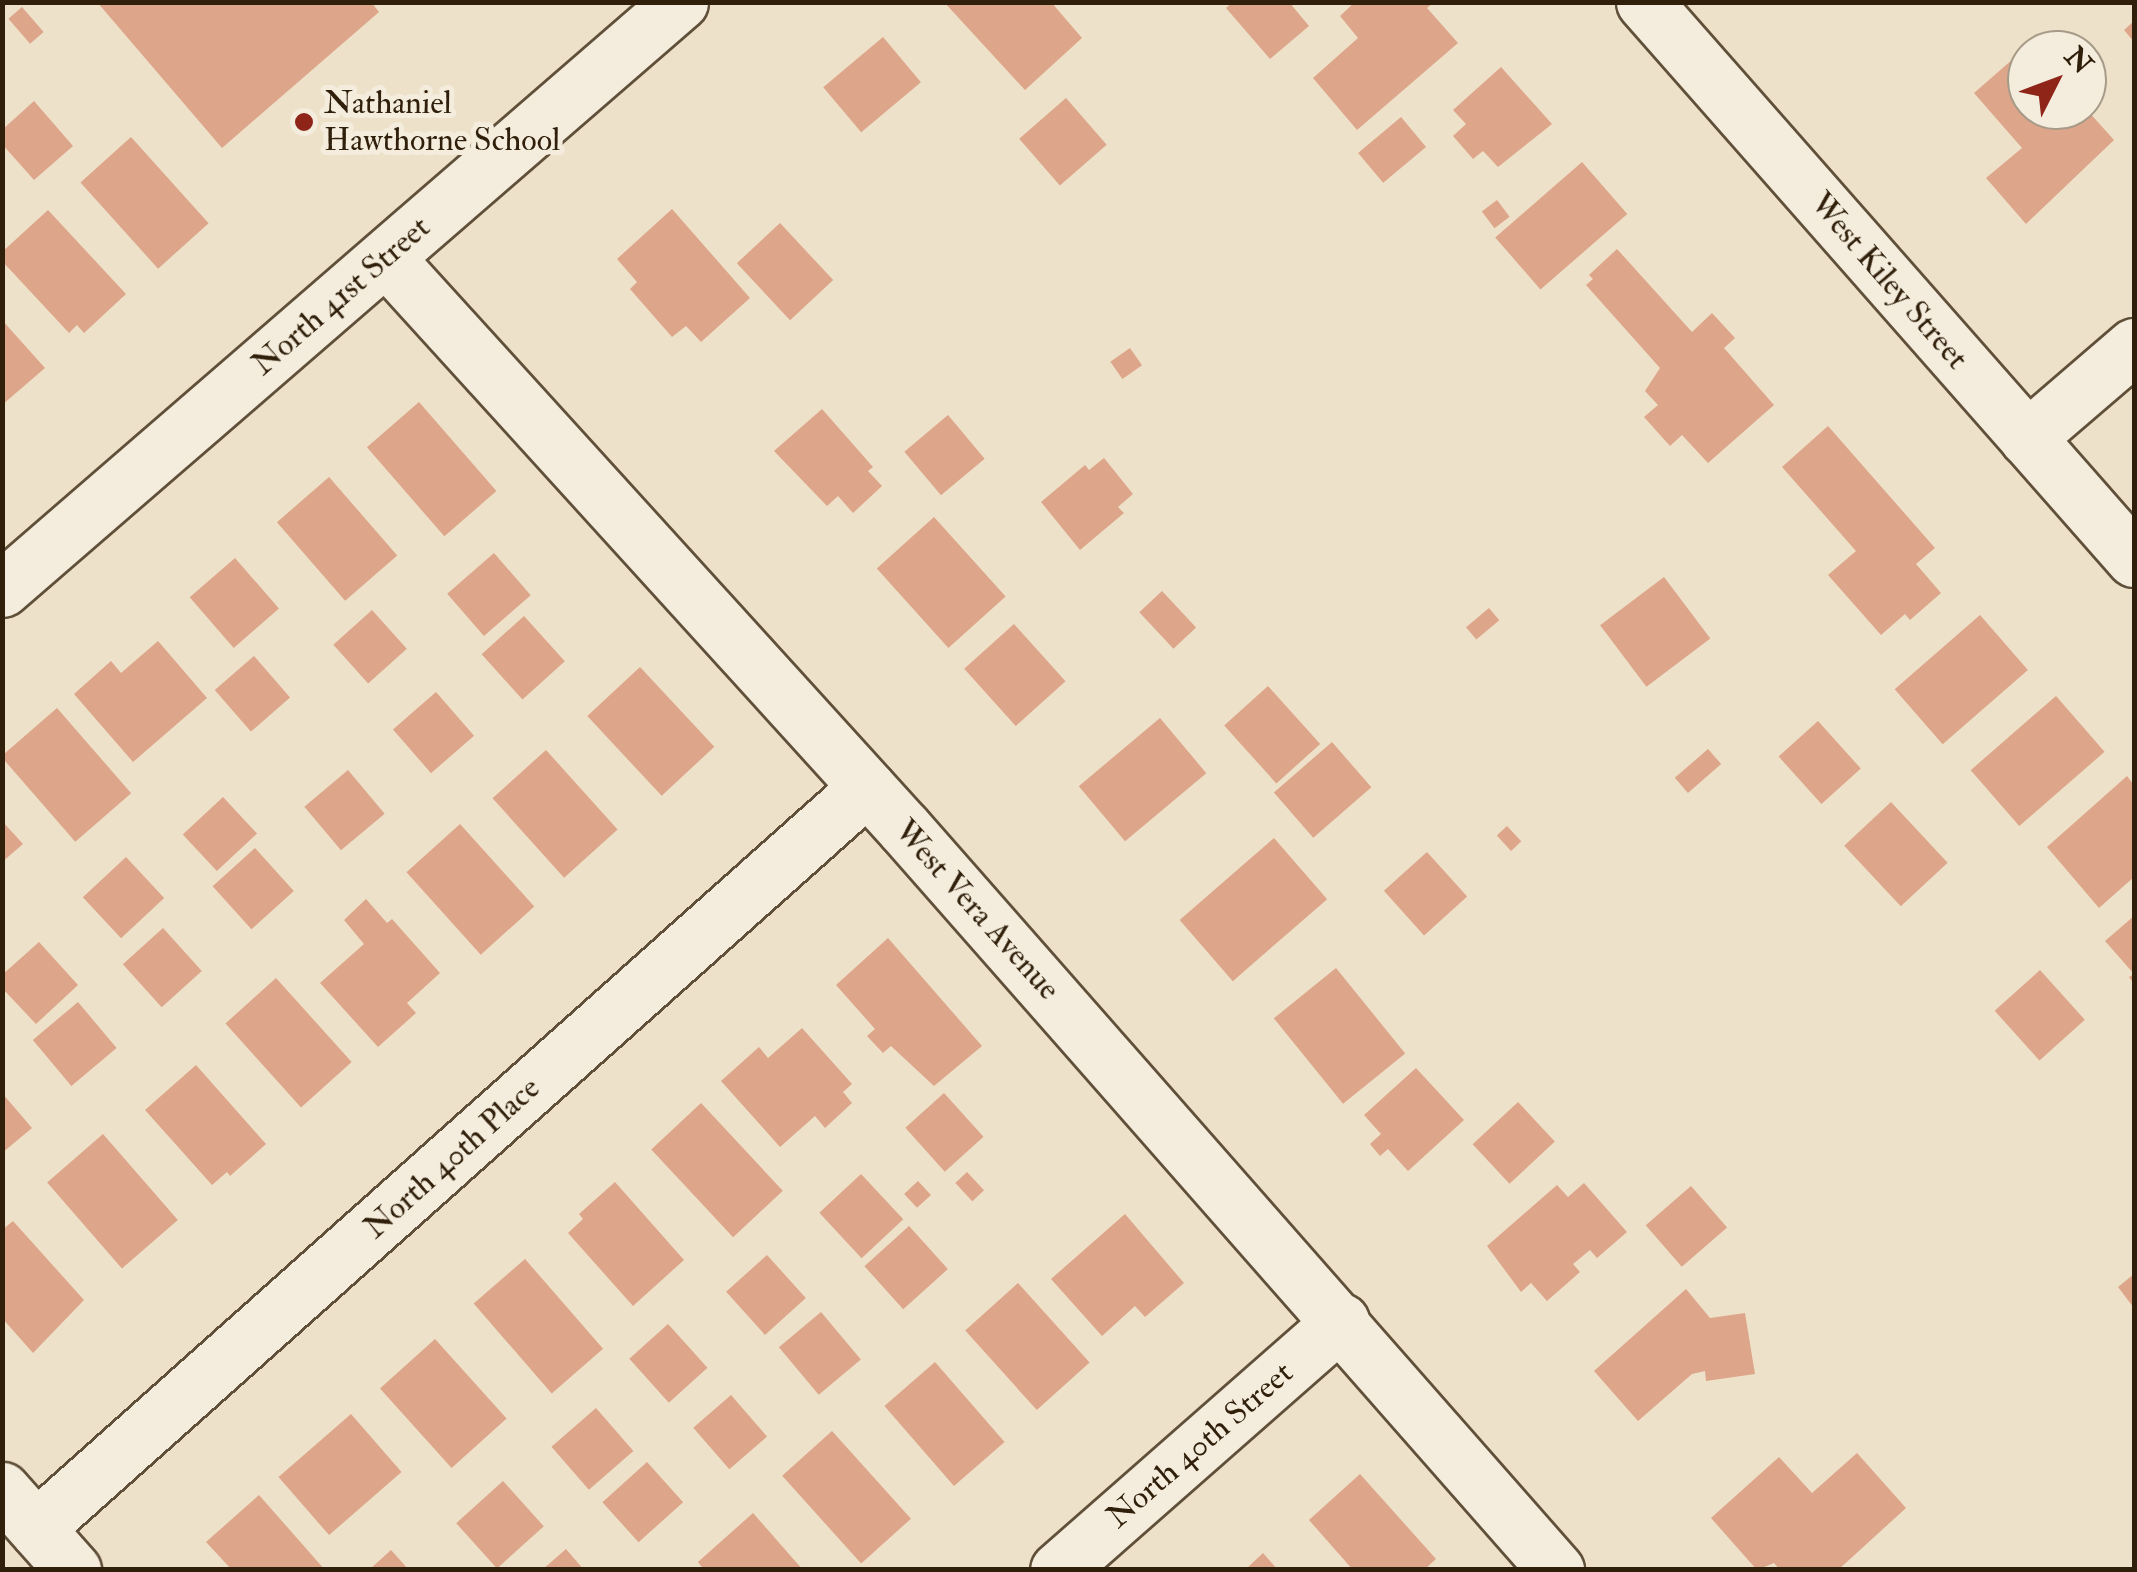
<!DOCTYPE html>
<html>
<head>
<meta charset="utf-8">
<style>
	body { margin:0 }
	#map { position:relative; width:2137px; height:1572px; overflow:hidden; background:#eee1c9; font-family:"IM FELL Double Pica",serif }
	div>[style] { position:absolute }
	.building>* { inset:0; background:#dda589; transform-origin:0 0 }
	.roads { filter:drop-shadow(2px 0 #60503a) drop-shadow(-2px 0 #60503a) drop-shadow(0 2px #60503a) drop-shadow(0 -2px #60503a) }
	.minor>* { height:55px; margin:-27.5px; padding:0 27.5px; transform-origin:27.5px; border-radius:27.5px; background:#f4ecdc }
	.dots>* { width:28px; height:28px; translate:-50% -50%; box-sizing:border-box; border:5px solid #f4ecdc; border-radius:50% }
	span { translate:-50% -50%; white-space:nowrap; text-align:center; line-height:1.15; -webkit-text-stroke:10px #f4ecdc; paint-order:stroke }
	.poi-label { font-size:32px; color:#30200b }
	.left { translate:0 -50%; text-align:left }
	.street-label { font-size:32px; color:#30200b }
	.frame { position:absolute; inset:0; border:5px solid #30200b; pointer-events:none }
	.north { position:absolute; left:2007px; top:30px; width:100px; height:100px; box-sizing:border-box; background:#f4ecdc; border:2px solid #a69a88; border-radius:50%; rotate:48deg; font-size:28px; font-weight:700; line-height:40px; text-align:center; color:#30200b }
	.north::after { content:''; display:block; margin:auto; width:35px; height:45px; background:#8f2418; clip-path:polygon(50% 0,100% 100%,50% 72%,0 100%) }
</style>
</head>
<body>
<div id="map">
	<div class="building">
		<div style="clip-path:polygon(97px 2px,371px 2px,379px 12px,222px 148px)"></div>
		<div style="clip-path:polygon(944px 2px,1051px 2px,1082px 38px,1025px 90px)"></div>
		<div style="clip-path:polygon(1233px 2px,1289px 2px,1309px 26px,1270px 59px,1226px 8px)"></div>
		<div style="clip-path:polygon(1355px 2px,1434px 2px,1427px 8px,1458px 43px,1357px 130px,1313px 78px,1358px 38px,1340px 16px)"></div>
		<div style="left:22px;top:7px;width:33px;height:18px;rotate:49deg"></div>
		<div style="clip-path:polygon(2134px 21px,2134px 42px,2124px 30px)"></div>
		<div style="left:883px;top:37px;width:59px;height:78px;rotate:50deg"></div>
		<div style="clip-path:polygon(2029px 45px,2034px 50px,2027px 50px,2027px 110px,2087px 110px,2114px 140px,2026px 224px,1986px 178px,2022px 148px,1974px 93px)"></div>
		<div style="clip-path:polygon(1501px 67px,1552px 124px,1498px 167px,1483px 151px,1473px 159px,1453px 136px,1466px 124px,1453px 110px)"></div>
		<div style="left:1066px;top:98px;width:62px;height:62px;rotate:49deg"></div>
		<div style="clip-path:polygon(34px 101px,73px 146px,34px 180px,2px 144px,2px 130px)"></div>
		<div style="left:1401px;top:117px;width:39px;height:56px;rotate:50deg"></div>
		<div style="left:131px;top:137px;width:116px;height:68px;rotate:48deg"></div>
		<div style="left:1582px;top:162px;width:69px;height:115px;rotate:49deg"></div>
		<div style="left:1497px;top:200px;width:21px;height:19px;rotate:53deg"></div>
		<div style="clip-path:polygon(672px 209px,750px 298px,701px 342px,686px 326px,672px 337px,630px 289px,637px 282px,617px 259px)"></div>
		<div style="clip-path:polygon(48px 210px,126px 294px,84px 333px,77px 325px,69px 333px,2px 261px,2px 252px)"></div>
		<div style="left:780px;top:223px;width:78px;height:59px;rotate:47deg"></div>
		<div style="clip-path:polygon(1617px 249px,1692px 332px,1712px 313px,1735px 338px,1724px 348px,1774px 405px,1708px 463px,1682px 435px,1670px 446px,1644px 417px,1658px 405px,1645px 391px,1660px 368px,1586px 285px,1593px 279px,1589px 275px)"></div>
		<div style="clip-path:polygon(2px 320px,45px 368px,2px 405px)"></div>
		<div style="left:1130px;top:348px;width:21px;height:24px;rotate:55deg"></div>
		<div style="left:419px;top:402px;width:118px;height:69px;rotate:49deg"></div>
		<div style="clip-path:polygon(822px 409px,873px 467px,868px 471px,882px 486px,853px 513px,838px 496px,827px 506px,774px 451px)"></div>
		<div style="left:948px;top:415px;width:57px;height:57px;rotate:50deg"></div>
		<div style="clip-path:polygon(1828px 426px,1935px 548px,1916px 564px,1941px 593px,1910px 620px,1905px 614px,1881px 635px,1828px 575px,1856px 551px,1782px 467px)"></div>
		<div style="clip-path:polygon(1104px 458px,1133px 494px,1118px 507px,1124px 513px,1080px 550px,1041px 502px,1085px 465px,1089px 470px)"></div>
		<div style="left:329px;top:477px;width:104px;height:69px;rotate:49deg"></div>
		<div style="left:934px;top:517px;width:107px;height:77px;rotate:48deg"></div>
		<div style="left:494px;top:553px;width:56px;height:62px;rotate:49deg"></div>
		<div style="left:235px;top:558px;width:67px;height:60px;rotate:49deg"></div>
		<div style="left:1664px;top:577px;width:77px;height:80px;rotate:53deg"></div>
		<div style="left:1162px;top:591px;width:50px;height:31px;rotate:47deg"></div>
		<div style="left:1489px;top:608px;width:16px;height:30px;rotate:50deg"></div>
		<div style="left:372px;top:610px;width:52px;height:52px;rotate:48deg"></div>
		<div style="left:1980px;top:615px;width:73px;height:113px;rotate:49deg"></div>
		<div style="left:524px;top:616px;width:61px;height:57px;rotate:48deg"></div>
		<div style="left:1014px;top:624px;width:77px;height:67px;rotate:48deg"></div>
		<div style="clip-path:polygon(158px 641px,207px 698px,133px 762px,74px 694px,111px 661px,121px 673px)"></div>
		<div style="left:254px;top:656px;width:55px;height:52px;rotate:49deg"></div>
		<div style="left:640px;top:667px;width:109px;height:72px;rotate:47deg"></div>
		<div style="left:1268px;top:686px;width:78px;height:59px;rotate:48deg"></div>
		<div style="left:436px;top:692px;width:58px;height:57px;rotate:49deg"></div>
		<div style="left:2056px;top:696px;width:74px;height:113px;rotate:49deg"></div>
		<div style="left:57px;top:708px;width:113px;height:74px;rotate:49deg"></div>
		<div style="left:1160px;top:718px;width:72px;height:106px;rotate:50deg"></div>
		<div style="left:1818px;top:721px;width:64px;height:53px;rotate:48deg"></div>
		<div style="left:1332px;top:742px;width:60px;height:77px;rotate:49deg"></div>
		<div style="left:1708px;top:749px;width:20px;height:44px;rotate:49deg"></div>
		<div style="left:546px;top:750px;width:107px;height:72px;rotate:48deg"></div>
		<div style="left:348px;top:770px;width:57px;height:57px;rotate:50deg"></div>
		<div style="clip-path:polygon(2127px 776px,2134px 785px,2134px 877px,2099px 908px,2047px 847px)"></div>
		<div style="left:223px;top:797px;width:50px;height:55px;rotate:47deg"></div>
		<div style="left:1891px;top:802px;width:83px;height:64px;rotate:47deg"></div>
		<div style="clip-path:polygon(2px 821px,23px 844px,2px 862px)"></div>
		<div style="left:460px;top:824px;width:111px;height:72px;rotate:48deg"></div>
		<div style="left:1507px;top:826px;width:21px;height:14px;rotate:47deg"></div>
		<div style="left:1274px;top:838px;width:81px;height:125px;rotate:49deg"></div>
		<div style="left:255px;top:848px;width:58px;height:57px;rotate:48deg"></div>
		<div style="left:1427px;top:852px;width:60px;height:58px;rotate:48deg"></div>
		<div style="left:126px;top:857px;width:56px;height:59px;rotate:47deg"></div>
		<div style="clip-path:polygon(366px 899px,387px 923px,392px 919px,440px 973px,407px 1003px,416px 1013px,378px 1047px,320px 983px,364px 944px,344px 920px)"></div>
		<div style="clip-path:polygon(2134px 916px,2134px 984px,2129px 977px,2134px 974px,2105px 941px)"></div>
		<div style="left:163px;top:928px;width:58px;height:54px;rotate:48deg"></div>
		<div style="clip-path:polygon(888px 938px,982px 1046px,934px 1086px,891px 1046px,883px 1053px,867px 1036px,875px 1029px,836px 985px)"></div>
		<div style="clip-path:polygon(39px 942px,78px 985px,36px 1024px,2px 988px,2px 975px)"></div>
		<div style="left:1336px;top:968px;width:110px;height:80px;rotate:51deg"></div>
		<div style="left:2040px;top:970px;width:67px;height:61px;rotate:48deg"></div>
		<div style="left:276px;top:978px;width:113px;height:68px;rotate:48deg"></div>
		<div style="left:78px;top:1002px;width:60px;height:59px;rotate:50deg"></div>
		<div style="clip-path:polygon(802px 1028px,852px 1084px,843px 1092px,852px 1103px,825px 1128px,815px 1116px,780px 1147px,721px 1081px,759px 1047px,768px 1058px)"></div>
		<div style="clip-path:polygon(196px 1065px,266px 1144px,230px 1176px,227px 1172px,212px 1185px,145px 1110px)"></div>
		<div style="clip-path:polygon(1416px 1068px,1464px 1120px,1408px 1171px,1388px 1149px,1380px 1156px,1370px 1144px,1381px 1134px,1364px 1115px)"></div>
		<div style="clip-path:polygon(2px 1093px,32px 1128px,2px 1153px)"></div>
		<div style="left:944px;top:1093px;width:59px;height:52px;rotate:48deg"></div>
		<div style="left:1518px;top:1102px;width:54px;height:62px;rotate:47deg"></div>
		<div style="left:701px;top:1103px;width:120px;height:68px;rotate:47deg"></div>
		<div style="left:103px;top:1134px;width:114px;height:74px;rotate:49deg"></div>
		<div style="left:967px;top:1172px;width:25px;height:16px;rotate:47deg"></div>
		<div style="left:861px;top:1174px;width:62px;height:57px;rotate:47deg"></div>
		<div style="left:918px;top:1181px;width:19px;height:19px;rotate:47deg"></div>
		<div style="clip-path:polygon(615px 1182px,684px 1260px,633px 1306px,568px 1233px,583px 1219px,579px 1214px)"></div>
		<div style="clip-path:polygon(1584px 1183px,1627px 1232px,1597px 1258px,1590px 1250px,1573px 1264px,1580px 1272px,1547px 1301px,1531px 1283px,1521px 1292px,1487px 1246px,1557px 1185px,1568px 1197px)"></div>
		<div style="left:1691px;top:1186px;width:55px;height:60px;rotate:49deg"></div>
		<div style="clip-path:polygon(1125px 1214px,1184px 1283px,1145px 1317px,1135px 1306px,1102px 1336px,1051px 1279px)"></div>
		<div style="clip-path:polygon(13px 1221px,84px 1300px,33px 1353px,2px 1318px,2px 1230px)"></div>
		<div style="left:909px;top:1226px;width:58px;height:60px;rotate:48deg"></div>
		<div style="left:767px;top:1255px;width:58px;height:55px;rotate:48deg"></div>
		<div style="left:525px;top:1259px;width:119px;height:68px;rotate:49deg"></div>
		<div style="clip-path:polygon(2134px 1274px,2134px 1308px,2118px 1287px)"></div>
		<div style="left:1018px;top:1283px;width:107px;height:71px;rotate:48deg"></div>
		<div style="clip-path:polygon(1686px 1289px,1710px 1318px,1745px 1313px,1755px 1374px,1706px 1381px,1705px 1371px,1692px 1374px,1638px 1421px,1594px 1371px)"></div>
		<div style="left:821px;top:1312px;width:62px;height:55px;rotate:50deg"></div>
		<div style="left:668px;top:1324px;width:59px;height:52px;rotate:48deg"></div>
		<div style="left:435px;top:1339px;width:107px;height:74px;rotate:48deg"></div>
		<div style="left:935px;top:1362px;width:106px;height:67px;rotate:49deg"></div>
		<div style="left:731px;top:1395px;width:55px;height:50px;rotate:49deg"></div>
		<div style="left:596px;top:1408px;width:57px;height:59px;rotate:49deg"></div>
		<div style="left:351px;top:1414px;width:77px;height:96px;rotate:49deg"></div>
		<div style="left:832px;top:1431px;width:118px;height:67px;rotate:48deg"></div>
		<div style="clip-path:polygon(1857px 1453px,1906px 1508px,1838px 1570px,1780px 1570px,1774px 1563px,1757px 1570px,1711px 1518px,1779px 1457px,1812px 1493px)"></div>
		<div style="left:647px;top:1462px;width:54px;height:60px;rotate:48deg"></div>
		<div style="clip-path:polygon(1360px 1474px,1436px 1559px,1424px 1570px,1353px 1570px,1309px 1520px)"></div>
		<div style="left:503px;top:1481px;width:61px;height:63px;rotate:48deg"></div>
		<div style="clip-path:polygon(259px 1495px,325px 1570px,232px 1570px,206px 1542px)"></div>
		<div style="clip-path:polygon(753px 1513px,803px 1570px,704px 1570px,698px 1562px)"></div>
		<div style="clip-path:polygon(566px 1549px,584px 1570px,542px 1570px)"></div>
		<div style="clip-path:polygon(391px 1550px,409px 1570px,369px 1570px)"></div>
		<div style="clip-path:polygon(1263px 1553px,1278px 1570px,1245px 1570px)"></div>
	</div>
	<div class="roads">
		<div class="minor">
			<div style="left:1644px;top:2px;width:742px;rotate:48.66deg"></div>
			<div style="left:387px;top:259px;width:769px;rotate:47.74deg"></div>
			<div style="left:904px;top:828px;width:988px;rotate:48.69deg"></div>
			<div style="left:2027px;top:438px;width:141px;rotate:-40.7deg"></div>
			<div style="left:2px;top:589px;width:897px;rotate:-40.89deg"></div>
			<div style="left:2px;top:1490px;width:107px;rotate:48.4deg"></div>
			<div style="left:36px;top:1528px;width:1113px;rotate:-41.72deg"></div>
			<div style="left:1058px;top:1570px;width:377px;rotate:-41.3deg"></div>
		</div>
	</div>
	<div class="dots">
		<div style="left:304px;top:122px;background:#8f2418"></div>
	</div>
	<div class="poi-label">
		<span class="left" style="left:324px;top:122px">Nathaniel<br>Hawthorne School</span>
	</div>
	<div class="street-label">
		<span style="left:1889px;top:281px;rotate:49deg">West Kiley Street</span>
		<span style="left:341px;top:296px;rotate:-41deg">North 41st Street</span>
		<span style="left:977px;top:910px;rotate:48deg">West Vera Avenue</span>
		<span style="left:452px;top:1158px;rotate:-42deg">North 40th Place</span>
		<span style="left:1200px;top:1445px;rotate:-41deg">North 40th Street</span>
	</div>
	<div class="frame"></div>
	<div class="north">N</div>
</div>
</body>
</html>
